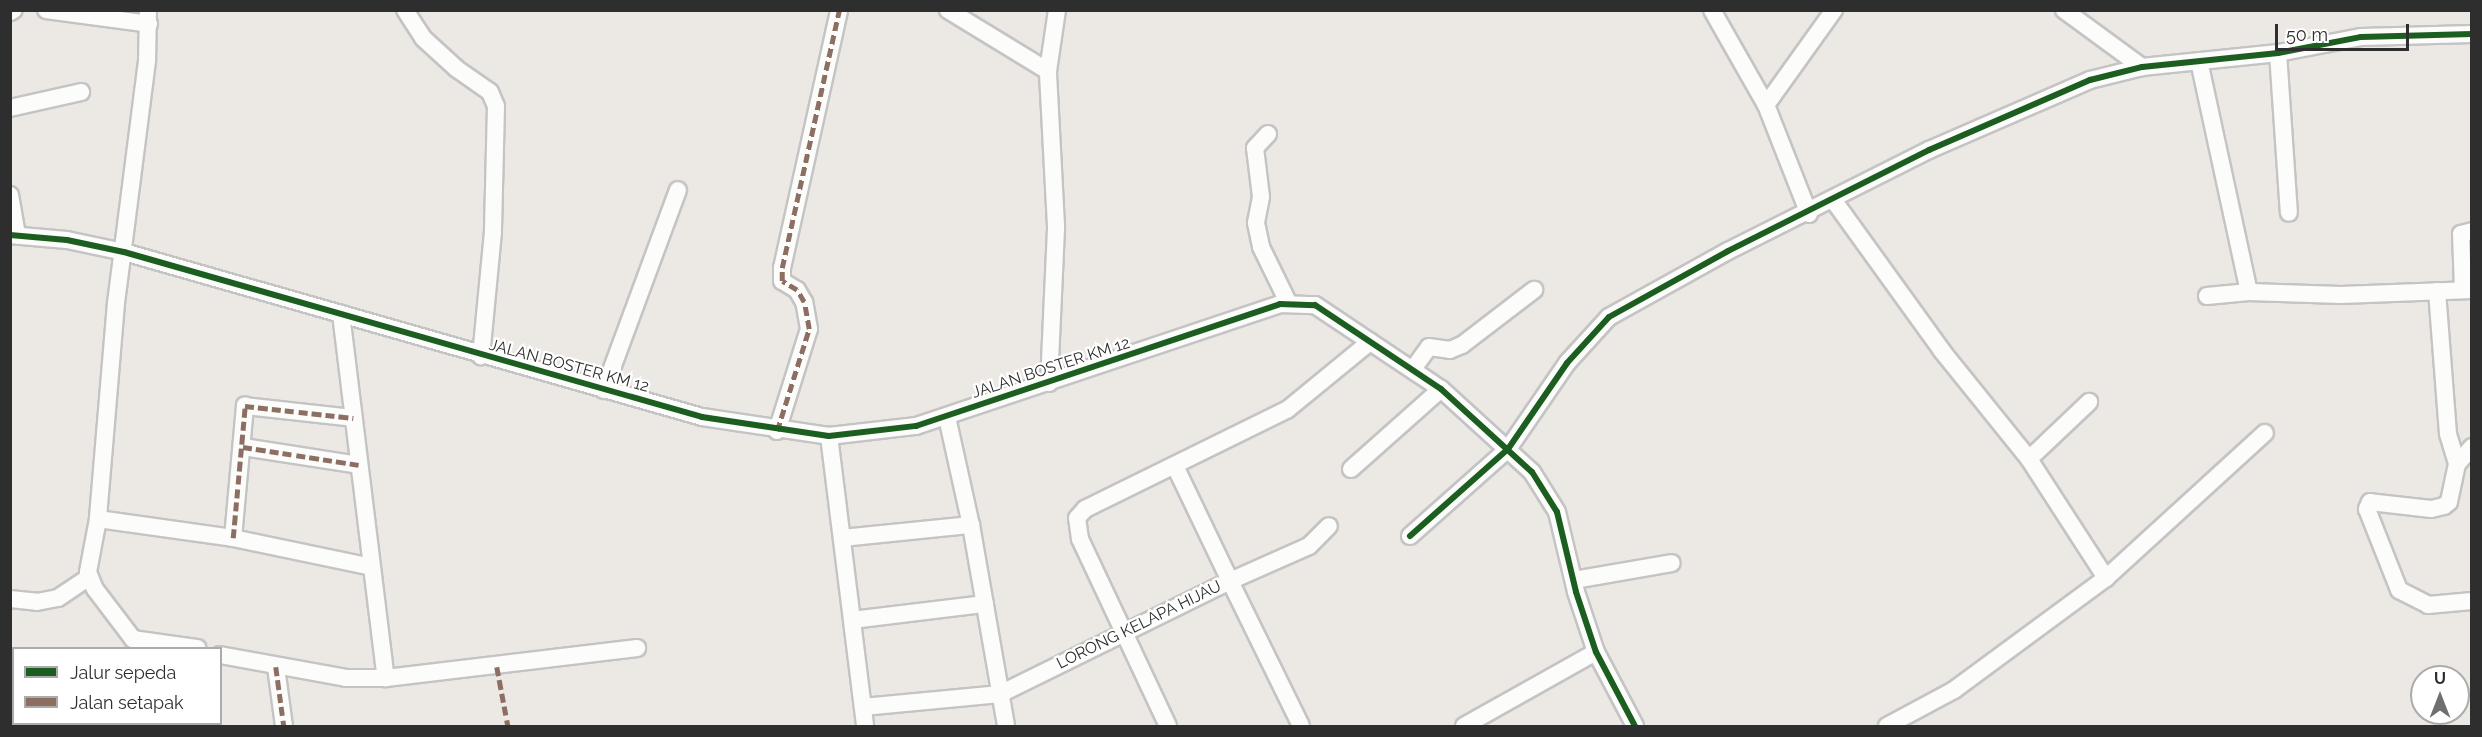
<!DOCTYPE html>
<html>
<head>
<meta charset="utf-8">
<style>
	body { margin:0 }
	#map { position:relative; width:2482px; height:737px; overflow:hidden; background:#ece8e4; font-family:Raleway,sans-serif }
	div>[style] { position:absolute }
	.roads { filter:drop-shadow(2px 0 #c5c4c5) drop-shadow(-2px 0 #c5c4c5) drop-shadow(0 2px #c5c4c5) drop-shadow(0 -2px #c5c4c5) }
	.minor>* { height:16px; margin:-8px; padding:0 8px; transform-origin:8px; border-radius:8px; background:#fcfcfb }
	.quiet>* { height:4.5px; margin-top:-2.25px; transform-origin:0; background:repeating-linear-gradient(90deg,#8d6e63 0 9px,transparent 0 13.5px) }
	.cycleway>* { height:6px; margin:-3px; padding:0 3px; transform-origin:3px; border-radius:3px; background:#1b5e20 }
	span { translate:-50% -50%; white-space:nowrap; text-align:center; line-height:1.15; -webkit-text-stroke:4.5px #fff; paint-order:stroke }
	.street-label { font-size:16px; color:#2e2e2e }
	.frame { position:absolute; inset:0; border:12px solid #2e2e2e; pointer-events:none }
	.legend { position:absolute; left:12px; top:647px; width:210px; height:78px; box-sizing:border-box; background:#fff; border:2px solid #ababab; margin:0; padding:8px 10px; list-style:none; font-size:18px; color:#2e2e2e }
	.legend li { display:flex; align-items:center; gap:12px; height:30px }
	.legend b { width:30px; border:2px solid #ababab }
	.north { position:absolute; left:2410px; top:665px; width:60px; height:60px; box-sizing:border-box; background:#fff; border:2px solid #ababab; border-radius:50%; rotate:0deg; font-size:16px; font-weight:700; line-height:24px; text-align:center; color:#2e2e2e }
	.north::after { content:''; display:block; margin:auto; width:21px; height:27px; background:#706f6e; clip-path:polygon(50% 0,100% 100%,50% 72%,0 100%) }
	.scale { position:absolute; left:2275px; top:24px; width:134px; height:27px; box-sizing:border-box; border:3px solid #2e2e2e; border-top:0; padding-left:8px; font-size:18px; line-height:21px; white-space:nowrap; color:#2e2e2e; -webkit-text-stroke:4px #fff; paint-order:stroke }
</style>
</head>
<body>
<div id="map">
	<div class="roads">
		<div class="minor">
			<div style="left:46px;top:10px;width:104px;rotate:7.7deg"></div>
			<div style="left:148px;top:10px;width:51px;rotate:91.1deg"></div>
			<div style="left:147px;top:61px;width:244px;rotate:97.3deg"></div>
			<div style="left:116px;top:303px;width:217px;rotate:94.8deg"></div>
			<div style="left:98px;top:519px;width:54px;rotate:100.7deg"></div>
			<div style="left:88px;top:572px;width:18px;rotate:68deg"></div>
			<div style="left:95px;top:589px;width:63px;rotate:52.8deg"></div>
			<div style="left:133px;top:639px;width:65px;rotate:8deg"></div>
			<div style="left:405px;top:10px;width:33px;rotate:57deg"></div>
			<div style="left:423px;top:38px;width:46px;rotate:42.4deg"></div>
			<div style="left:457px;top:69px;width:40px;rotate:34.9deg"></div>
			<div style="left:490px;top:92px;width:15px;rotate:67deg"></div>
			<div style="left:496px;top:106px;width:126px;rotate:91.4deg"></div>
			<div style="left:493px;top:232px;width:125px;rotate:95.5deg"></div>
			<div style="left:948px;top:10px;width:117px;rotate:31.4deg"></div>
			<div style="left:1712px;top:10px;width:109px;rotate:60.4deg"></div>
			<div style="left:2064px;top:10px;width:97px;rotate:36.2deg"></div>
			<div style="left:10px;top:12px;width:4px;rotate:-27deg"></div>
			<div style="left:2278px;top:53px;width:160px;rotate:86.1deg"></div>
			<div style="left:2199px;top:61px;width:236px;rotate:77.8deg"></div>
			<div style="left:2249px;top:292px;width:92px;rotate:1.9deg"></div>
			<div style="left:2341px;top:295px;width:131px;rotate:-2.2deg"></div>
			<div style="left:10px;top:108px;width:73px;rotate:-12.7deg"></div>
			<div style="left:1268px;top:134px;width:19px;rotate:133deg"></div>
			<div style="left:1255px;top:148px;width:49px;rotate:83deg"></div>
			<div style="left:1261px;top:197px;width:26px;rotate:101deg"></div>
			<div style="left:1256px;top:223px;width:25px;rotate:78deg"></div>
			<div style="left:1261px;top:247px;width:61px;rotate:63.9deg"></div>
			<div style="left:10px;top:195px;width:41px;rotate:80.1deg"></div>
			<div style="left:1834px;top:201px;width:185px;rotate:54.2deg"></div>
			<div style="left:1942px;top:351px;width:139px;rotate:51.1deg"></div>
			<div style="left:2029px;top:459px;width:142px;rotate:57.1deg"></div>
			<div style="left:1809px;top:214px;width:117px;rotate:-111.5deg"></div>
			<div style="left:1766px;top:105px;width:117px;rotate:-54.4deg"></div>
			<div style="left:10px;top:235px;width:57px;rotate:5deg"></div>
			<div style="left:67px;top:240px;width:58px;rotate:11.9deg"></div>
			<div style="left:124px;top:252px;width:601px;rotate:15.93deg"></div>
			<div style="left:702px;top:417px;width:128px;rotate:8.5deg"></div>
			<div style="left:829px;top:436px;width:88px;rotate:-6.6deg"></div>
			<div style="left:916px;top:426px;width:384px;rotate:-18.5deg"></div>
			<div style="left:1280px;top:304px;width:35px;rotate:2deg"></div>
			<div style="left:1315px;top:305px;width:151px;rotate:33.7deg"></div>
			<div style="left:1441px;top:389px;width:123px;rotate:42.4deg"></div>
			<div style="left:1532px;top:472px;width:47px;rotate:58deg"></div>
			<div style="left:1557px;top:512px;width:82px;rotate:76.6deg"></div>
			<div style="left:1576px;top:592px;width:63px;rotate:71.6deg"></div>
			<div style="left:1596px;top:652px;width:84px;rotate:62.2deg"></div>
			<div style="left:2463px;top:290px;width:56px;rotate:-92deg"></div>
			<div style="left:2461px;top:234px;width:11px;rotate:-15deg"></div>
			<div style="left:2437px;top:291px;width:143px;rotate:85.6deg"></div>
			<div style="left:2448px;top:434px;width:31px;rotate:73deg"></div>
			<div style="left:2207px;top:296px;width:42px;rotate:-5.4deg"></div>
			<div style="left:341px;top:314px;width:367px;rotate:83deg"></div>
			<div style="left:1413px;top:369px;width:27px;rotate:-54deg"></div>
			<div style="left:1429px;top:347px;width:21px;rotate:8deg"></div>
			<div style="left:1450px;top:350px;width:13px;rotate:-23deg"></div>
			<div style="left:1462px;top:345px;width:91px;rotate:-37.4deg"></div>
			<div style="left:1049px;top:383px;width:157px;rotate:-87.4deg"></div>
			<div style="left:1056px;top:226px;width:155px;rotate:-93deg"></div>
			<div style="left:1048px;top:71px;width:62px;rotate:-81.6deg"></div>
			<div style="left:604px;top:390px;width:213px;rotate:-69.7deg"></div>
			<div style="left:947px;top:417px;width:111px;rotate:77.5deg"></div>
			<div style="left:971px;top:525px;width:204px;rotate:80.1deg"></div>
			<div style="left:777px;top:431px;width:107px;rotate:-72.6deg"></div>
			<div style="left:809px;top:329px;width:27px;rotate:-100deg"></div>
			<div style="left:804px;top:302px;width:14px;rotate:-120deg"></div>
			<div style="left:797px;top:290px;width:17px;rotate:-149deg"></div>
			<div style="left:782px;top:281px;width:13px;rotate:-90deg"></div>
			<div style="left:782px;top:268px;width:264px;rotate:-77.5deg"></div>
			<div style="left:829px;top:436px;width:292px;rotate:82.9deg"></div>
			<div style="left:243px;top:447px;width:117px;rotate:8.8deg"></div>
			<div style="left:2472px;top:447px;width:23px;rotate:131deg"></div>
			<div style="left:2457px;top:464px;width:39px;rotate:102deg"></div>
			<div style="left:2449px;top:502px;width:6px;rotate:141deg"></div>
			<div style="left:2444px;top:506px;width:13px;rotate:167deg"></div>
			<div style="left:2431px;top:509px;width:61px;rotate:-173.5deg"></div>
			<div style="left:2370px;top:502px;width:8px;rotate:113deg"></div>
			<div style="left:2367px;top:509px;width:87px;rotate:68.4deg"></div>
			<div style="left:2399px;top:590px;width:33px;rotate:27deg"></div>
			<div style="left:2428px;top:605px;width:44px;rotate:-5.2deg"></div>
			<div style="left:2029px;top:459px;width:83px;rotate:-43.5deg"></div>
			<div style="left:1175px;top:466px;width:127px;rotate:64.4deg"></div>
			<div style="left:1230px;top:581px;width:86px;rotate:-23.9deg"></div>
			<div style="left:1309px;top:546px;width:28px;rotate:-45deg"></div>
			<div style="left:1351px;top:469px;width:120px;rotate:-41.6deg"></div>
			<div style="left:98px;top:519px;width:136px;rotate:8deg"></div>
			<div style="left:233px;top:538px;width:142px;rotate:11.8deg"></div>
			<div style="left:1410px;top:536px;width:131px;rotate:-41.6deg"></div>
			<div style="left:1508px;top:449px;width:104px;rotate:-55.5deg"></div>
			<div style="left:1567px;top:363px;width:62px;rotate:-47.6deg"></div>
			<div style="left:1609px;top:317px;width:136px;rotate:-29deg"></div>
			<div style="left:1728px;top:251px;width:225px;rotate:-26.7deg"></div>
			<div style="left:1929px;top:150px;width:176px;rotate:-23.5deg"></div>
			<div style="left:2090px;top:80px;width:54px;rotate:-14deg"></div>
			<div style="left:2142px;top:67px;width:137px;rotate:-5.9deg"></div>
			<div style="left:2278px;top:53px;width:85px;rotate:-10.9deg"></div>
			<div style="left:2361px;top:37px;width:111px;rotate:-1.5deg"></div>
			<div style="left:233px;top:538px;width:133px;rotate:-84.8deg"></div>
			<div style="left:245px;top:406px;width:109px;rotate:6.3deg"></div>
			<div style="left:842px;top:538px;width:130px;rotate:-5.8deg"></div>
			<div style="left:1574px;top:580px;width:99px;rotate:-9.8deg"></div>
			<div style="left:10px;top:599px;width:27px;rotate:6deg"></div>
			<div style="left:37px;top:602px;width:21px;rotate:-11deg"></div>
			<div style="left:58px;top:598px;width:37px;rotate:-34deg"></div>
			<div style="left:852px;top:620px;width:134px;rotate:-6.9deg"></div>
			<div style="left:220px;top:655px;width:128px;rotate:10.3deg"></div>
			<div style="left:346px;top:678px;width:40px"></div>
			<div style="left:386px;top:678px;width:253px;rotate:-6.8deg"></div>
			<div style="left:276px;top:667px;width:60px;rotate:82.3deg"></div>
			<div style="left:863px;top:707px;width:138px;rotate:-5.4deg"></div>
			<div style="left:1000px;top:694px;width:256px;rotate:-26.2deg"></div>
			<div style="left:1230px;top:581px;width:161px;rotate:63.9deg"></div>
			<div style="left:199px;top:726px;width:2px;rotate:-90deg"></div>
			<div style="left:1168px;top:726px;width:207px;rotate:-115.2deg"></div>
			<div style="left:1080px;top:539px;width:21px;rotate:-98deg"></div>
			<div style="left:1077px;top:518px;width:12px;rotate:-48deg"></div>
			<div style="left:1085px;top:509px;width:226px;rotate:-26.2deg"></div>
			<div style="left:1288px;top:409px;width:106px;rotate:-39.3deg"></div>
			<div style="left:1464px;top:726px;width:151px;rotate:-29.3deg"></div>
			<div style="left:1887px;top:726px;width:76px;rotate:-28.2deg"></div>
			<div style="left:1954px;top:690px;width:189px;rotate:-36.4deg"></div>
			<div style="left:2106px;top:578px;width:215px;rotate:-42.4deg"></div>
		</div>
	</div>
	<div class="quiet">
		<div style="left:777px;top:431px;width:107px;rotate:-72.6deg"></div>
		<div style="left:809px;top:329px;width:27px;rotate:-100deg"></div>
		<div style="left:804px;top:302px;width:14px;rotate:-120deg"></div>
		<div style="left:797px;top:290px;width:17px;rotate:-149deg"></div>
		<div style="left:782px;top:281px;width:13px;rotate:-90deg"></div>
		<div style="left:782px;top:268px;width:264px;rotate:-77.5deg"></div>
		<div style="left:243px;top:447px;width:117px;rotate:8.8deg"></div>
		<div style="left:233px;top:538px;width:133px;rotate:-84.8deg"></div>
		<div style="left:245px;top:406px;width:109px;rotate:6.3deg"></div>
		<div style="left:276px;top:667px;width:60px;rotate:82.3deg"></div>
		<div style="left:497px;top:667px;width:60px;rotate:79.4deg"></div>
	</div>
	<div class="cycleway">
		<div style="left:10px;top:235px;width:57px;rotate:5deg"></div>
		<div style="left:67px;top:240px;width:58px;rotate:11.9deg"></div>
		<div style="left:124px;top:252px;width:601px;rotate:15.93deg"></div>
		<div style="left:702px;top:417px;width:128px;rotate:8.5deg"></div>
		<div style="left:829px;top:436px;width:88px;rotate:-6.6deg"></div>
		<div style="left:916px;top:426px;width:384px;rotate:-18.5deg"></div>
		<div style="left:1280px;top:304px;width:35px;rotate:2deg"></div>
		<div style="left:1315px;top:305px;width:151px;rotate:33.7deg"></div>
		<div style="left:1441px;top:389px;width:123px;rotate:42.4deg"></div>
		<div style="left:1532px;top:472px;width:47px;rotate:58deg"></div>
		<div style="left:1557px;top:512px;width:82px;rotate:76.6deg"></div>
		<div style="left:1576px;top:592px;width:63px;rotate:71.6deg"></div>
		<div style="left:1596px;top:652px;width:84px;rotate:62.2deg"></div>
		<div style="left:1410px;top:536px;width:131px;rotate:-41.6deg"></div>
		<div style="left:1508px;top:449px;width:104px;rotate:-55.5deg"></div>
		<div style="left:1567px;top:363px;width:62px;rotate:-47.6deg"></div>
		<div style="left:1609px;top:317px;width:136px;rotate:-29deg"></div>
		<div style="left:1728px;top:251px;width:225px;rotate:-26.7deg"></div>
		<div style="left:1929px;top:150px;width:176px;rotate:-23.5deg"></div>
		<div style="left:2090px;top:80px;width:54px;rotate:-14deg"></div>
		<div style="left:2142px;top:67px;width:137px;rotate:-5.9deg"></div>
		<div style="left:2278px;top:53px;width:85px;rotate:-10.9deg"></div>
		<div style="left:2361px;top:37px;width:111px;rotate:-1.5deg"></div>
	</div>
	<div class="street-label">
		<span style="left:569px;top:366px;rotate:15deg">JALAN BOSTER KM 12</span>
		<span style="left:1051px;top:368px;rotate:-18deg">JALAN BOSTER KM 12</span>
		<span style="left:1139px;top:625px;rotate:-26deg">LORONG KELAPA HIJAU</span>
	</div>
	<div class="frame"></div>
	<ul class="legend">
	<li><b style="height:8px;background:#1b5e20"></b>Jalur sepeda</li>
	<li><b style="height:8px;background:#8d6e63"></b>Jalan setapak</li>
	</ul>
	<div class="north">U</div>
	<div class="scale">50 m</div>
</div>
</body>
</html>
